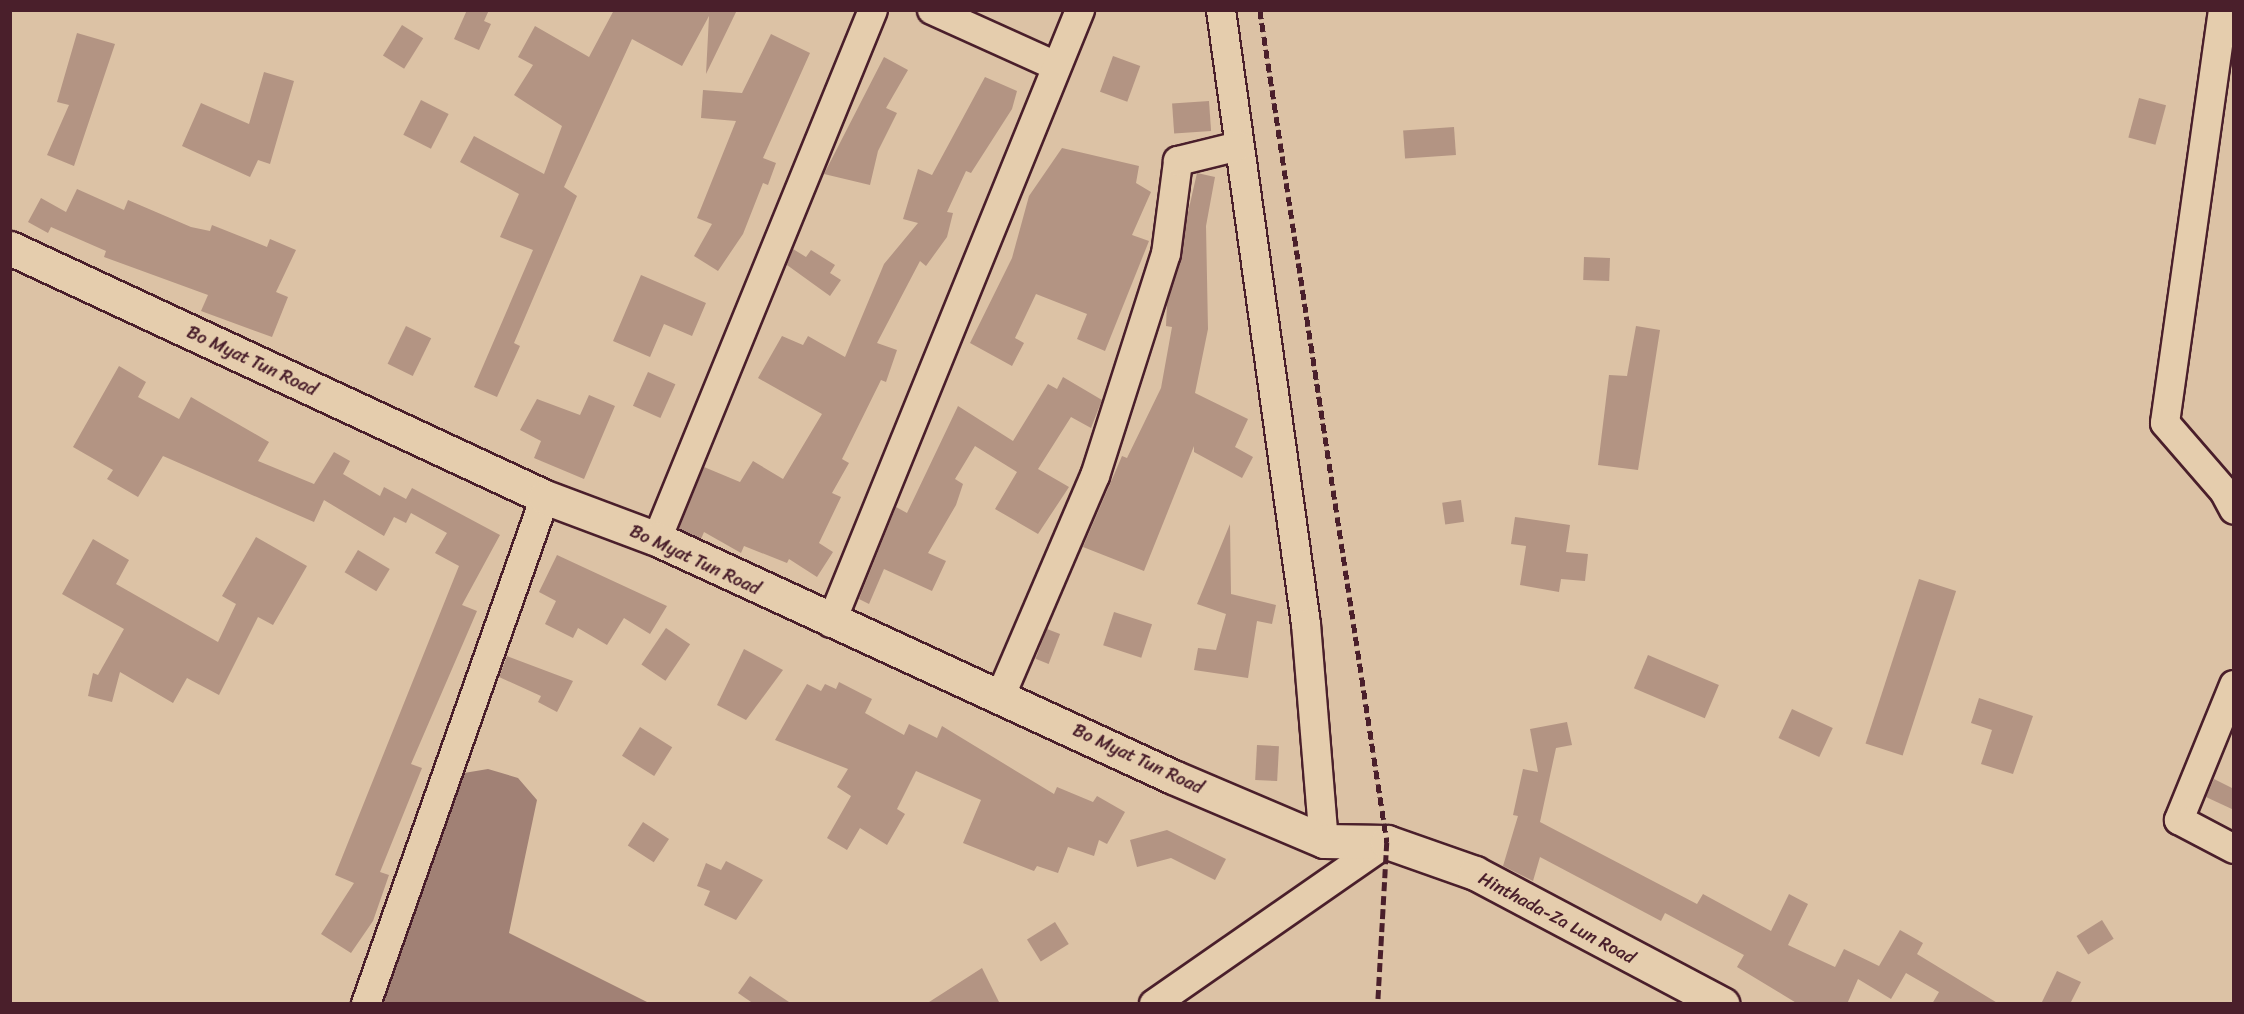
<!DOCTYPE html>
<html>
<head>
<meta charset="utf-8">
<style>
	body { margin:0 }
	#map { position:relative; width:2244px; height:1014px; overflow:hidden; background:#dcc2a5; font-family:Sriracha,sans-serif }
	div>[style] { position:absolute }
	.water>* { inset:0; background:#a18175 }
	.building>* { inset:0; background:#b39483; transform-origin:0 0 }
	.roads { filter:drop-shadow(2px 0 #4a1f2b) drop-shadow(-2px 0 #4a1f2b) drop-shadow(0 2px #4a1f2b) drop-shadow(0 -2px #4a1f2b) }
	.street>* { height:28px; margin:-14px; padding:0 14px; transform-origin:14px; border-radius:14px; background:#e5cdad }
	.secondary>* { height:33px; margin:-16.5px; padding:0 16.5px; transform-origin:16.5px; border-radius:16.5px; background:#e5cdad }
	.rail>* { height:4.5px; margin-top:-2.25px; transform-origin:0; background:repeating-linear-gradient(90deg,#4a1f2b 0 9px,transparent 0 13.5px) }
	span { translate:-50% -50%; white-space:nowrap; text-align:center; line-height:1.15; -webkit-text-stroke:4.5px #e5cdad; paint-order:stroke }
	.street-label { font-size:18px; color:#4a1f2b }
	.frame { position:absolute; inset:0; border:12px solid #4a1f2b; pointer-events:none }
</style>
</head>
<body>
<div id="map">
	<div class="water">
		<div style="clip-path:polygon(488px 769px,518px 778px,537px 800px,509px 933px,649px 1003px,382px 1004px,458px 774px)"></div>
	</div>
	<div class="building">
		<div style="clip-path:polygon(467px 10px,489px 10px,484px 21px,491px 24px,479px 50px,454px 39px)"></div>
		<div style="clip-path:polygon(614px 10px,737px 10px,706px 74px,709px 16px,682px 66px,632px 39px,564px 187px,577px 196px,514px 343px,520px 346px,497px 397px,474px 387px,533px 250px,500px 237px,519px 194px,460px 162px,474px 136px,544px 174px,562px 126px,514px 95px,533px 65px,518px 57px,535px 26px,589px 57px)"></div>
		<div style="left:402px;top:25px;width:25px;height:36px;rotate:32deg"></div>
		<div style="clip-path:polygon(77px 33px,115px 44px,74px 166px,47px 155px,69px 105px,57px 102px)"></div>
		<div style="clip-path:polygon(771px 34px,810px 53px,763px 158px,776px 163px,768px 185px,763px 183px,743px 234px,718px 271px,694px 256px,712px 224px,697px 218px,736px 121px,701px 118px,703px 90px,742px 93px)"></div>
		<div style="left:1113px;top:56px;width:29px;height:38px;rotate:20deg"></div>
		<div style="clip-path:polygon(884px 57px,908px 70px,886px 108px,897px 113px,878px 151px,870px 185px,824px 174px)"></div>
		<div style="clip-path:polygon(264px 72px,294px 81px,270px 164px,258px 160px,250px 177px,182px 146px,201px 103px,249px 124px)"></div>
		<div style="clip-path:polygon(985px 77px,1017px 91px,1012px 109px,971px 173px,966px 171px,947px 212px,953px 213px,947px 237px,926px 266px,920px 261px,877px 343px,897px 350px,886px 382px,881px 380px,842px 459px,849px 463px,832px 493px,841px 497px,819px 543px,833px 552px,817px 577px,789px 559px,787px 563px,744px 546px,741px 553px,704px 532px,701px 539px,679px 529px,704px 467px,740px 482px,753px 461px,783px 479px,822px 414px,758px 378px,782px 336px,803px 345px,808px 336px,845px 357px,884px 264px,918px 223px,903px 219px,918px 169px,932px 175px)"></div>
		<div style="left:2139px;top:98px;width:28px;height:41px;rotate:15deg"></div>
		<div style="left:421px;top:100px;width:31px;height:39px;rotate:27deg"></div>
		<div style="left:1209px;top:101px;width:30px;height:37px;rotate:86deg"></div>
		<div style="left:1454px;top:127px;width:28px;height:51px;rotate:86deg"></div>
		<div style="clip-path:polygon(1062px 148px,1139px 166px,1136px 183px,1151px 192px,1132px 235px,1149px 241px,1105px 351px,1077px 339px,1087px 314px,1036px 294px,1015px 338px,1024px 343px,1012px 366px,970px 343px,1012px 258px,1029px 196px)"></div>
		<div style="clip-path:polygon(1197px 173px,1215px 177px,1206px 226px,1208px 329px,1195px 393px,1248px 419px,1235px 447px,1253px 457px,1242px 478px,1194px 452px,1194px 446px,1144px 571px,1083px 547px,1122px 456px,1127px 458px,1161px 388px,1172px 327px,1166px 326px,1167px 304px)"></div>
		<div style="clip-path:polygon(77px 189px,124px 210px,128px 200px,191px 227px,210px 231px,212px 225px,267px 247px,270px 239px,296px 250px,276px 292px,288px 297px,272px 337px,201px 311px,208px 295px,104px 257px,106px 251px,51px 227px,48px 233px,28px 222px,41px 198px,66px 212px)"></div>
		<div style="clip-path:polygon(793px 249px,806px 257px,811px 250px,835px 265px,830px 273px,841px 280px,830px 296px,787px 265px)"></div>
		<div style="left:1584px;top:257px;width:26px;height:23px;rotate:2deg"></div>
		<div style="clip-path:polygon(641px 275px,706px 303px,692px 336px,664px 324px,650px 357px,613px 341px)"></div>
		<div style="left:406px;top:326px;width:28px;height:42px;rotate:26deg"></div>
		<div style="clip-path:polygon(1636px 326px,1660px 330px,1638px 470px,1598px 465px,1609px 375px,1627px 376px)"></div>
		<div style="clip-path:polygon(119px 366px,146px 382px,138px 397px,179px 419px,191px 397px,269px 442px,258px 461px,314px 484px,334px 452px,350px 461px,343px 474px,380px 496px,384px 487px,406px 499px,412px 488px,500px 535px,462px 605px,477px 611px,411px 764px,422px 768px,380px 872px,389px 875px,373px 921px,351px 953px,321px 934px,354px 883px,335px 875px,459px 566px,435px 553px,447px 533px,411px 513px,406px 523px,394px 517px,384px 536px,324px 500px,314px 522px,163px 456px,138px 497px,107px 479px,113px 470px,73px 447px)"></div>
		<div style="left:648px;top:372px;width:30px;height:37px;rotate:24deg"></div>
		<div style="clip-path:polygon(1063px 377px,1102px 400px,1091px 428px,1071px 417px,1038px 469px,1069px 487px,1038px 534px,995px 509px,1017px 472px,975px 446px,955px 479px,963px 484px,956px 505px,928px 553px,946px 561px,932px 591px,884px 569px,869px 604px,859px 599px,896px 507px,907px 513px,958px 406px,1013px 441px,1048px 384px,1057px 389px)"></div>
		<div style="clip-path:polygon(589px 395px,615px 406px,584px 479px,534px 458px,541px 441px,520px 430px,537px 399px,580px 415px)"></div>
		<div style="left:1461px;top:500px;width:22px;height:19px;rotate:82deg"></div>
		<div style="clip-path:polygon(1515px 517px,1570px 525px,1566px 552px,1588px 554px,1585px 581px,1561px 579px,1559px 592px,1520px 585px,1526px 546px,1511px 544px)"></div>
		<div style="clip-path:polygon(1230px 524px,1231px 594px,1276px 605px,1272px 624px,1257px 621px,1248px 678px,1194px 670px,1198px 648px,1216px 650px,1226px 614px,1197px 604px)"></div>
		<div style="clip-path:polygon(256px 537px,307px 566px,273px 625px,258px 617px,219px 695px,187px 678px,173px 703px,120px 672px,112px 702px,88px 696px,93px 673px,98px 675px,124px 629px,62px 594px,93px 539px,129px 560px,116px 584px,218px 642px,236px 604px,222px 596px)"></div>
		<div style="left:358px;top:550px;width:37px;height:26px;rotate:31deg"></div>
		<div style="clip-path:polygon(557px 555px,667px 606px,650px 634px,624px 618px,607px 645px,578px 628px,573px 638px,545px 624px,556px 601px,539px 592px)"></div>
		<div style="left:1919px;top:579px;width:39px;height:173px;rotate:18deg"></div>
		<div style="left:1114px;top:612px;width:40px;height:35px;rotate:18deg"></div>
		<div style="left:666px;top:628px;width:29px;height:44px;rotate:34deg"></div>
		<div style="left:1047px;top:629px;width:14px;height:32px;rotate:21deg"></div>
		<div style="clip-path:polygon(744px 649px,783px 670px,746px 720px,717px 705px)"></div>
		<div style="left:1648px;top:655px;width:77px;height:36px;rotate:23deg"></div>
		<div style="clip-path:polygon(507px 656px,573px 681px,557px 712px,538px 702px,541px 696px,499px 677px)"></div>
		<div style="clip-path:polygon(839px 682px,872px 699px,865px 713px,904px 735px,909px 724px,937px 738px,942px 726px,1054px 794px,1057px 787px,1093px 802px,1097px 796px,1125px 812px,1107px 844px,1099px 840px,1094px 856px,1068px 847px,1058px 873px,1037px 866px,1034px 871px,963px 843px,981px 800px,916px 771px,897px 809px,905px 814px,887px 845px,860px 828px,847px 850px,827px 838px,851px 796px,837px 787px,848px 769px,775px 740px,807px 684px,821px 691px,825px 684px,836px 689px)"></div>
		<div style="clip-path:polygon(1979px 698px,2033px 716px,2013px 774px,1981px 764px,1992px 730px,1971px 723px)"></div>
		<div style="left:1792px;top:709px;width:45px;height:32px;rotate:25deg"></div>
		<div style="clip-path:polygon(1567px 722px,1572px 745px,1556px 748px,1540px 822px,1697px 904px,1703px 894px,1771px 931px,1789px 894px,1808px 904px,1788px 945px,1835px 967px,1844px 949px,1879px 966px,1900px 930px,1923px 943px,1917px 954px,1999px 1004px,1932px 1004px,1939px 992px,1906px 973px,1891px 999px,1858px 979px,1847px 1004px,1798px 1004px,1737px 967px,1744px 955px,1665px 913px,1661px 921px,1540px 857px,1533px 881px,1503px 866px,1518px 816px,1513px 815px,1523px 769px,1538px 772px,1530px 729px)"></div>
		<div style="left:640px;top:727px;width:38px;height:34px;rotate:32deg"></div>
		<div style="left:1257px;top:745px;width:22px;height:35px;rotate:3deg"></div>
		<div style="clip-path:polygon(2214px 779px,2234px 789px,2234px 810px,2206px 797px)"></div>
		<div style="left:643px;top:822px;width:31px;height:28px;rotate:33deg"></div>
		<div style="clip-path:polygon(1167px 830px,1226px 859px,1215px 880px,1171px 858px,1137px 867px,1130px 840px)"></div>
		<div style="clip-path:polygon(726px 861px,763px 880px,736px 920px,704px 905px,710px 891px,697px 886px,706px 863px,721px 870px)"></div>
		<div style="left:2102px;top:920px;width:22px;height:30px;rotate:58deg"></div>
		<div style="left:1055px;top:922px;width:26px;height:33px;rotate:58deg"></div>
		<div style="clip-path:polygon(982px 968px,1000px 1004px,926px 1004px)"></div>
		<div style="clip-path:polygon(2057px 971px,2081px 982px,2070px 1004px,2041px 1004px)"></div>
		<div style="clip-path:polygon(750px 976px,792px 1004px,754px 1004px,738px 993px)"></div>
	</div>
	<div class="roads">
		<div class="street">
			<div style="left:932px;top:10px;width:136px;rotate:24.3deg"></div>
			<div style="left:1221px;top:10px;width:620px;rotate:82.12deg"></div>
			<div style="left:1306px;top:624px;width:218px;rotate:85.3deg"></div>
			<div style="left:2223px;top:10px;width:417px;rotate:98deg"></div>
			<div style="left:2165px;top:423px;width:90px;rotate:49.1deg"></div>
			<div style="left:2224px;top:491px;width:21px;rotate:62deg"></div>
			<div style="left:657px;top:539px;width:571px;rotate:-67.79deg"></div>
			<div style="left:831px;top:623px;width:662px;rotate:-67.89deg"></div>
			<div style="left:2234px;top:685px;width:146px;rotate:112.2deg"></div>
			<div style="left:2179px;top:820px;width:62px;rotate:27.8deg"></div>
			<div style="left:1001px;top:695px;width:238px;rotate:-66.8deg"></div>
			<div style="left:1095px;top:476px;width:233px;rotate:-72.3deg"></div>
			<div style="left:1166px;top:254px;width:94px;rotate:-82.6deg"></div>
			<div style="left:1178px;top:161px;width:63px;rotate:-13.8deg"></div>
			<div style="left:366px;top:1004px;width:538px;rotate:-70.55deg"></div>
			<div style="left:1154px;top:1004px;width:284px;rotate:-34.8deg"></div>
		</div>
		<div class="secondary">
			<div style="left:10px;top:248px;width:590px;rotate:24.96deg"></div>
			<div style="left:545px;top:497px;width:120px;rotate:20.6deg"></div>
			<div style="left:657px;top:539px;width:568px;rotate:24.76deg"></div>
			<div style="left:1173px;top:777px;width:164px;rotate:23deg"></div>
			<div style="left:1324px;top:841px;width:63px;rotate:0.9deg"></div>
			<div style="left:1387px;top:842px;width:93px;rotate:19.4deg"></div>
			<div style="left:1475px;top:873px;width:280px;rotate:27.9deg"></div>
		</div>
	</div>
	<div class="rail">
		<div style="left:1260px;top:10px;width:842px;rotate:81.32deg"></div>
		<div style="left:1387px;top:842px;width:162px;rotate:93.2deg"></div>
	</div>
	<div class="street-label">
		<span style="left:252px;top:361px;rotate:25deg">Bo Myat Tun Road</span>
		<span style="left:695px;top:560px;rotate:25deg">Bo Myat Tun Road</span>
		<span style="left:1138px;top:759px;rotate:25deg">Bo Myat Tun Road</span>
		<span style="left:1557px;top:918px;rotate:28deg">Hinthada-Za Lun Road</span>
	</div>
	<div class="frame"></div>
</div>
</body>
</html>
